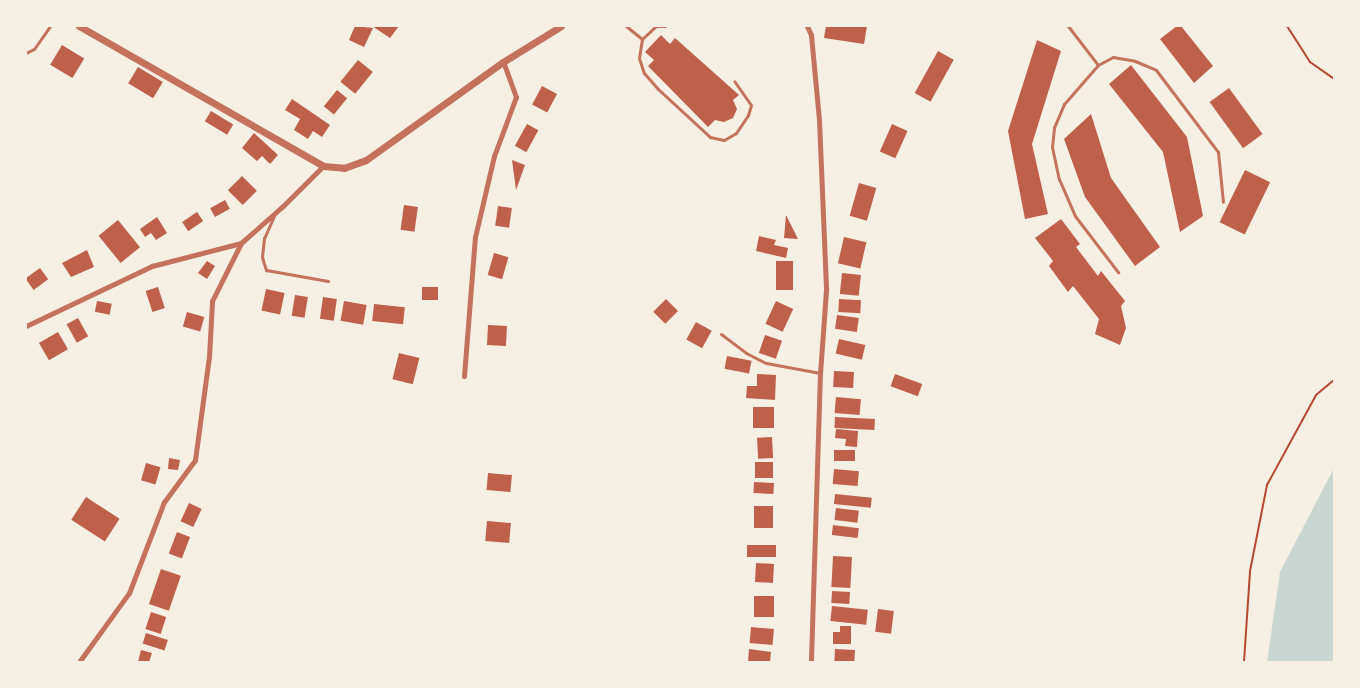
<!DOCTYPE html>
<html>
<head>
<meta charset="utf-8">
<style>
	body { margin:0 }
	#map { position:relative; width:1360px; height:688px; overflow:hidden; background:#f6efe4; font-family:Mulish,sans-serif }
	div>[style] { position:absolute }
	.water>* { inset:0; background:#c9d6d2 }
	.building>* { inset:0; background:#bf614a; transform-origin:0 0 }
	.path>* { height:2px; margin:-1px; padding:0 1px; transform-origin:1px; border-radius:1px; background:#b5482f }
	.service>* { height:3px; margin:-1.5px; padding:0 1.5px; transform-origin:1.5px; border-radius:1.5px; background:#c5725c }
	.minor>* { height:5px; margin:-2.5px; padding:0 2.5px; transform-origin:2.5px; border-radius:2.5px; background:#c5725c }
	.tertiary>* { height:7px; margin:-3.5px; padding:0 3.5px; transform-origin:3.5px; border-radius:3.5px; background:#c5725c }
	span { translate:-50% -50%; white-space:nowrap; text-align:center; line-height:1.15; -webkit-text-stroke:4.5px #f6efe4; paint-order:stroke }
	.frame { position:absolute; inset:0; border:27px solid #f6efe4; pointer-events:none }
</style>
</head>
<body>
<div id="map">
	<div class="water">
		<div style="clip-path:polygon(1334px 468px,1334px 662px,1267px 662px,1280px 572px)"></div>
	</div>
	<div class="building">
		<div style="clip-path:polygon(355px 26px,373px 28px,364px 47px,349px 40px)"></div>
		<div style="clip-path:polygon(372px 26px,399px 26px,390px 38px)"></div>
		<div style="clip-path:polygon(826px 26px,867px 26px,864px 44px,824px 38px)"></div>
		<div style="clip-path:polygon(1177px 26px,1181px 26px,1213px 66px,1194px 83px,1160px 39px)"></div>
		<div style="clip-path:polygon(661px 35px,670px 44px,675px 38px,739px 95px,733px 100px,737px 109px,733px 118px,724px 122px,715px 120px,708px 127px,648px 66px,654px 60px,645px 52px)"></div>
		<div style="clip-path:polygon(1037px 40px,1061px 51px,1032px 144px,1048px 214px,1025px 219px,1008px 131px)"></div>
		<div style="left:62px;top:45px;width:26px;height:23px;rotate:31deg"></div>
		<div style="left:938px;top:51px;width:18px;height:48px;rotate:29deg"></div>
		<div style="left:358px;top:60px;width:19px;height:28px;rotate:39deg"></div>
		<div style="clip-path:polygon(1131px 65px,1187px 137px,1203px 216px,1180px 232px,1163px 152px,1109px 84px)"></div>
		<div style="left:138px;top:67px;width:29px;height:19px;rotate:31deg"></div>
		<div style="left:542px;top:86px;width:17px;height:21px;rotate:28deg"></div>
		<div style="left:1229px;top:88px;width:57px;height:24px;rotate:54deg"></div>
		<div style="left:337px;top:90px;width:13px;height:21px;rotate:39deg"></div>
		<div style="clip-path:polygon(292px 99px,330px 125px,322px 137px,313px 131px,308px 139px,294px 130px,300px 119px,285px 110px)"></div>
		<div style="left:211px;top:111px;width:26px;height:12px;rotate:31deg"></div>
		<div style="clip-path:polygon(1091px 114px,1111px 178px,1160px 247px,1135px 266px,1085px 197px,1064px 139px)"></div>
		<div style="left:527px;top:124px;width:13px;height:25px;rotate:29deg"></div>
		<div style="left:892px;top:124px;width:17px;height:30px;rotate:24deg"></div>
		<div style="clip-path:polygon(254px 133px,278px 155px,270px 164px,262px 156px,257px 161px,242px 148px)"></div>
		<div style="clip-path:polygon(512px 160px,525px 165px,516px 190px)"></div>
		<div style="left:1245px;top:170px;width:28px;height:58px;rotate:26deg"></div>
		<div style="left:242px;top:176px;width:21px;height:20px;rotate:45deg"></div>
		<div style="left:859px;top:183px;width:18px;height:34px;rotate:16deg"></div>
		<div style="left:225px;top:200px;width:10px;height:17px;rotate:61deg"></div>
		<div style="left:404px;top:205px;width:14px;height:25px;rotate:8deg"></div>
		<div style="left:498px;top:206px;width:14px;height:20px;rotate:8deg"></div>
		<div style="left:197px;top:212px;width:11px;height:18px;rotate:56deg"></div>
		<div style="clip-path:polygon(786px 215px,798px 239px,784px 238px)"></div>
		<div style="clip-path:polygon(157px 217px,167px 233px,156px 240px,151px 233px,145px 237px,140px 229px)"></div>
		<div style="clip-path:polygon(1061px 219px,1080px 244px,1076px 247px,1098px 276px,1101px 271px,1125px 301px,1121px 306px,1126px 328px,1120px 345px,1095px 334px,1099px 319px,1073px 286px,1068px 292px,1049px 266px,1053px 261px,1035px 238px)"></div>
		<div style="left:118px;top:220px;width:35px;height:25px;rotate:51deg"></div>
		<div style="clip-path:polygon(759px 236px,776px 240px,774px 245px,788px 248px,786px 258px,756px 251px)"></div>
		<div style="left:844px;top:237px;width:23px;height:27px;rotate:13deg"></div>
		<div style="clip-path:polygon(87px 250px,94px 267px,71px 277px,62px 263px)"></div>
		<div style="left:494px;top:253px;width:15px;height:23px;rotate:16deg"></div>
		<div style="clip-path:polygon(207px 261px,215px 266px,207px 279px,198px 273px)"></div>
		<div style="left:776px;top:261px;width:17px;height:29px"></div>
		<div style="left:40px;top:268px;width:14px;height:18px;rotate:54deg"></div>
		<div style="left:842px;top:273px;width:19px;height:21px;rotate:6deg"></div>
		<div style="left:158px;top:287px;width:22px;height:13px;rotate:72deg"></div>
		<div style="left:422px;top:287px;width:16px;height:13px"></div>
		<div style="left:266px;top:289px;width:19px;height:22px;rotate:12deg"></div>
		<div style="left:295px;top:295px;width:13px;height:21px;rotate:9deg"></div>
		<div style="left:323px;top:297px;width:14px;height:22px;rotate:8deg"></div>
		<div style="left:666px;top:299px;width:17px;height:18px;rotate:45deg"></div>
		<div style="left:839px;top:299px;width:22px;height:13px;rotate:3deg"></div>
		<div style="left:97px;top:301px;width:15px;height:11px;rotate:11deg"></div>
		<div style="left:344px;top:301px;width:23px;height:20px;rotate:10deg"></div>
		<div style="left:776px;top:301px;width:19px;height:25px;rotate:25deg"></div>
		<div style="left:374px;top:304px;width:31px;height:17px;rotate:6deg"></div>
		<div style="left:187px;top:312px;width:18px;height:15px;rotate:16deg"></div>
		<div style="left:837px;top:315px;width:22px;height:14px;rotate:8deg"></div>
		<div style="left:78px;top:318px;width:21px;height:13px;rotate:61deg"></div>
		<div style="left:696px;top:322px;width:18px;height:20px;rotate:29deg"></div>
		<div style="left:488px;top:325px;width:19px;height:20px;rotate:3deg"></div>
		<div style="left:58px;top:332px;width:20px;height:22px;rotate:60deg"></div>
		<div style="left:765px;top:335px;width:18px;height:19px;rotate:19deg"></div>
		<div style="left:839px;top:339px;width:27px;height:15px;rotate:13deg"></div>
		<div style="left:399px;top:353px;width:21px;height:27px;rotate:14deg"></div>
		<div style="left:727px;top:356px;width:25px;height:13px;rotate:11deg"></div>
		<div style="left:834px;top:371px;width:20px;height:16px;rotate:3deg"></div>
		<div style="clip-path:polygon(757px 374px,776px 375px,775px 400px,746px 398px,747px 386px,757px 386px)"></div>
		<div style="left:895px;top:374px;width:29px;height:13px;rotate:20deg"></div>
		<div style="left:836px;top:397px;width:25px;height:16px;rotate:5deg"></div>
		<div style="left:753px;top:407px;width:21px;height:21px"></div>
		<div style="left:835px;top:417px;width:40px;height:11px;rotate:3deg"></div>
		<div style="clip-path:polygon(836px 429px,858px 431px,857px 447px,845px 446px,846px 439px,835px 438px)"></div>
		<div style="left:772px;top:437px;width:21px;height:15px;rotate:87deg"></div>
		<div style="left:834px;top:450px;width:21px;height:11px"></div>
		<div style="clip-path:polygon(169px 458px,180px 460px,178px 470px,168px 469px)"></div>
		<div style="left:755px;top:462px;width:18px;height:16px"></div>
		<div style="left:146px;top:463px;width:15px;height:18px;rotate:16deg"></div>
		<div style="left:834px;top:469px;width:25px;height:15px;rotate:5deg"></div>
		<div style="left:488px;top:473px;width:24px;height:17px;rotate:5deg"></div>
		<div style="left:754px;top:482px;width:20px;height:11px;rotate:3deg"></div>
		<div style="left:835px;top:494px;width:37px;height:10px;rotate:6deg"></div>
		<div style="left:86px;top:497px;width:40px;height:27px;rotate:33deg"></div>
		<div style="left:189px;top:503px;width:14px;height:20px;rotate:25deg"></div>
		<div style="left:754px;top:506px;width:19px;height:22px"></div>
		<div style="left:836px;top:508px;width:23px;height:12px;rotate:7deg"></div>
		<div style="left:487px;top:521px;width:24px;height:20px;rotate:5deg"></div>
		<div style="left:833px;top:525px;width:26px;height:10px;rotate:7deg"></div>
		<div style="left:177px;top:532px;width:14px;height:23px;rotate:21deg"></div>
		<div style="left:747px;top:545px;width:29px;height:12px"></div>
		<div style="left:833px;top:556px;width:19px;height:31px;rotate:3deg"></div>
		<div style="left:756px;top:563px;width:18px;height:19px;rotate:3deg"></div>
		<div style="left:161px;top:569px;width:21px;height:37px;rotate:19deg"></div>
		<div style="left:832px;top:591px;width:18px;height:12px;rotate:3deg"></div>
		<div style="left:754px;top:596px;width:20px;height:21px"></div>
		<div style="left:832px;top:606px;width:36px;height:15px;rotate:6deg"></div>
		<div style="left:878px;top:609px;width:16px;height:23px;rotate:7deg"></div>
		<div style="left:151px;top:612px;width:16px;height:18px;rotate:18deg"></div>
		<div style="clip-path:polygon(840px 626px,851px 626px,851px 644px,833px 644px,833px 632px,840px 632px)"></div>
		<div style="left:751px;top:627px;width:23px;height:16px;rotate:5deg"></div>
		<div style="left:146px;top:633px;width:23px;height:11px;rotate:18deg"></div>
		<div style="clip-path:polygon(749px 649px,771px 652px,770px 662px,748px 662px)"></div>
		<div style="left:835px;top:649px;width:20px;height:12px;rotate:3deg"></div>
		<div style="clip-path:polygon(141px 650px,152px 653px,149px 662px,138px 662px)"></div>
	</div>
	<div class="path">
		<div style="left:1287px;top:26px;width:43px;rotate:57.4deg"></div>
		<div style="left:1310px;top:62px;width:29px;rotate:35deg"></div>
		<div style="left:1244px;top:662px;width:91px;rotate:-86.2deg"></div>
		<div style="left:1250px;top:571px;width:88px;rotate:-78.8deg"></div>
		<div style="left:1267px;top:485px;width:102px;rotate:-61.4deg"></div>
		<div style="left:1316px;top:395px;width:23px;rotate:-40deg"></div>
	</div>
	<div class="service">
		<div style="left:626px;top:26px;width:21px;rotate:39deg"></div>
		<div style="left:642px;top:39px;width:19px;rotate:99deg"></div>
		<div style="left:639px;top:58px;width:16px;rotate:72deg"></div>
		<div style="left:644px;top:73px;width:21px;rotate:49deg"></div>
		<div style="left:658px;top:89px;width:71px;rotate:42.7deg"></div>
		<div style="left:710px;top:137px;width:14px;rotate:12deg"></div>
		<div style="left:724px;top:140px;width:14px;rotate:-30deg"></div>
		<div style="left:736px;top:133px;width:22px;rotate:-56deg"></div>
		<div style="left:748px;top:115px;width:10px;rotate:-73deg"></div>
		<div style="left:751px;top:105px;width:29px;rotate:-125deg"></div>
		<div style="left:1068px;top:26px;width:49px;rotate:52.4deg"></div>
		<div style="left:1098px;top:65px;width:52px;rotate:131.1deg"></div>
		<div style="left:1064px;top:104px;width:26px;rotate:113deg"></div>
		<div style="left:1054px;top:128px;width:19px;rotate:96deg"></div>
		<div style="left:1052px;top:147px;width:33px;rotate:78deg"></div>
		<div style="left:1059px;top:179px;width:40px;rotate:66.6deg"></div>
		<div style="left:1075px;top:216px;width:71px;rotate:52.5deg"></div>
		<div style="left:642px;top:39px;width:19px;rotate:-43deg"></div>
		<div style="left:656px;top:26px;width:9px"></div>
		<div style="left:26px;top:53px;width:9px;rotate:-27deg"></div>
		<div style="left:34px;top:49px;width:28px;rotate:-55deg"></div>
		<div style="left:1098px;top:65px;width:17px;rotate:-28deg"></div>
		<div style="left:1113px;top:57px;width:22px;rotate:10deg"></div>
		<div style="left:1135px;top:61px;width:23px;rotate:23deg"></div>
		<div style="left:1156px;top:70px;width:103px;rotate:52.9deg"></div>
		<div style="left:1218px;top:152px;width:50px;rotate:84.3deg"></div>
		<div style="left:274px;top:216px;width:24px;rotate:114deg"></div>
		<div style="left:264px;top:238px;width:19px;rotate:96deg"></div>
		<div style="left:262px;top:257px;width:14px;rotate:73deg"></div>
		<div style="left:266px;top:270px;width:63px;rotate:10.1deg"></div>
		<div style="left:721px;top:334px;width:31px;rotate:37deg"></div>
		<div style="left:746px;top:353px;width:22px;rotate:27deg"></div>
		<div style="left:766px;top:363px;width:55px;rotate:10.5deg"></div>
	</div>
	<div class="minor">
		<div style="left:807px;top:26px;width:10px;rotate:66deg"></div>
		<div style="left:811px;top:35px;width:85px;rotate:84.6deg"></div>
		<div style="left:819px;top:120px;width:170px;rotate:87.6deg"></div>
		<div style="left:826px;top:290px;width:83px;rotate:94.1deg"></div>
		<div style="left:820px;top:373px;width:289px;rotate:91.8deg"></div>
		<div style="left:26px;top:326px;width:140px;rotate:-25.5deg"></div>
		<div style="left:152px;top:266px;width:92px;rotate:-14.5deg"></div>
		<div style="left:241px;top:243px;width:56px;rotate:-41.4deg"></div>
		<div style="left:283px;top:206px;width:57px;rotate:-45deg"></div>
		<div style="left:464px;top:376px;width:139px;rotate:-85.5deg"></div>
		<div style="left:475px;top:237px;width:83px;rotate:-76.8deg"></div>
		<div style="left:494px;top:156px;width:63px;rotate:-69.6deg"></div>
		<div style="left:516px;top:97px;width:37px;rotate:-110deg"></div>
		<div style="left:79px;top:662px;width:85px;rotate:-54.1deg"></div>
		<div style="left:129px;top:593px;width:97px;rotate:-69deg"></div>
		<div style="left:164px;top:502px;width:52px;rotate:-53.6deg"></div>
		<div style="left:195px;top:460px;width:104px;rotate:-82.3deg"></div>
		<div style="left:209px;top:357px;width:56px;rotate:-86.9deg"></div>
		<div style="left:212px;top:301px;width:65px;rotate:-63.4deg"></div>
	</div>
	<div class="tertiary">
		<div style="left:79px;top:26px;width:281px;rotate:29.8deg"></div>
		<div style="left:323px;top:166px;width:21px;rotate:5deg"></div>
		<div style="left:344px;top:168px;width:23px;rotate:-20deg"></div>
		<div style="left:366px;top:160px;width:168px;rotate:-35.6deg"></div>
		<div style="left:503px;top:62px;width:68px;rotate:-31.8deg"></div>
	</div>
	<div class="frame"></div>
</div>
</body>
</html>
